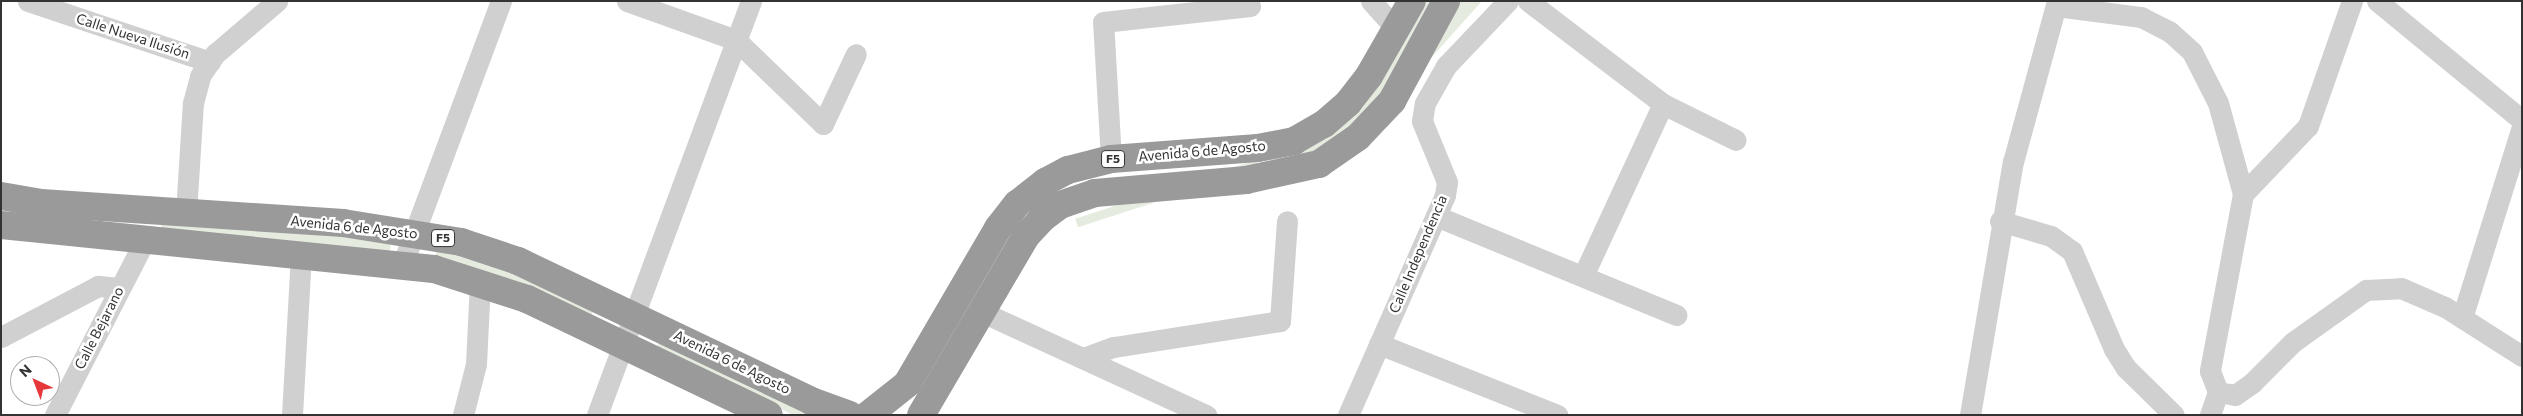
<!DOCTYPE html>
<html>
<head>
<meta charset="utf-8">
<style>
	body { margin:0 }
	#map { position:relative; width:2523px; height:416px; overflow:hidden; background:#fff; font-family:Commissioner,sans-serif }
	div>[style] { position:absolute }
	.green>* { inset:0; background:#e5ecdf; transform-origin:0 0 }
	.minor>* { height:21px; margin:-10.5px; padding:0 10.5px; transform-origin:10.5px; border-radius:10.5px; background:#d0d0d0 }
	.highway>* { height:28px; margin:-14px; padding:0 14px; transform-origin:14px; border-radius:14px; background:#9a9a9a }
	span { translate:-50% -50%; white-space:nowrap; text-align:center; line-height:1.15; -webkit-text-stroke:5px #fff; paint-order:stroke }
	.shield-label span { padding:1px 4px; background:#fff; border:1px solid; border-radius:4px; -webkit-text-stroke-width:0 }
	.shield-label { font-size:12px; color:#333; font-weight:700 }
	.street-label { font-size:14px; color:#333 }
	.frame { position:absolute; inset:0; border:2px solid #333; pointer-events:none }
	.north { position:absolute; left:10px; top:356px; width:50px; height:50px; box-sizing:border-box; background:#fff; border:1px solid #adadad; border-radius:50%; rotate:317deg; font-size:14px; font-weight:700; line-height:20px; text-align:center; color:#333 }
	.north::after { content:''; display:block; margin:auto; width:18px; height:22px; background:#e6383a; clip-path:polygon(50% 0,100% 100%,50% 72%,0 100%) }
</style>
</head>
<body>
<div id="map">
	<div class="green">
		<div style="clip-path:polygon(1424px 1px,1435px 1px,1381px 98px,1339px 140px,1292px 163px,1290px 153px)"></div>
		<div style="clip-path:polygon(1457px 1px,1482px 1px,1432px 57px,1436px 41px)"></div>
		<div style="left:1256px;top:160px;width:9px;height:190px;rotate:72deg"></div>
		<div style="left:162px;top:218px;width:230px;height:13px;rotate:5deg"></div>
		<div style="clip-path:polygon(438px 246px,472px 255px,595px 307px,590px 318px,434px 259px)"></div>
		<div style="clip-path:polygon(662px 337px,811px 415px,793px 415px,657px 347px)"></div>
	</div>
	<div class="minor">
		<div style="left:28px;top:1px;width:192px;rotate:18.5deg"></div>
		<div style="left:627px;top:1px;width:116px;rotate:19.7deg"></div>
		<div style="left:736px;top:40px;width:121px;rotate:44deg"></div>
		<div style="left:823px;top:124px;width:77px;rotate:-64.8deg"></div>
		<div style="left:1371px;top:1px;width:38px;rotate:48deg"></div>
		<div style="left:1528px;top:1px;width:170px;rotate:37.3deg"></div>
		<div style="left:1663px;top:104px;width:81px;rotate:26.3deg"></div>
		<div style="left:2352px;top:1px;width:133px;rotate:109.4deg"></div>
		<div style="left:2308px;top:126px;width:94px;rotate:133.7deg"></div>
		<div style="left:2243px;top:194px;width:180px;rotate:100.6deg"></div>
		<div style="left:2210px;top:371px;width:22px;rotate:69deg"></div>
		<div style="left:2218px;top:392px;width:17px;rotate:10deg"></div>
		<div style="left:2235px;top:395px;width:21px;rotate:-35deg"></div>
		<div style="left:2252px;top:383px;width:58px;rotate:-45deg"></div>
		<div style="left:2293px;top:342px;width:90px;rotate:-35.5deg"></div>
		<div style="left:2366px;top:290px;width:35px;rotate:-3deg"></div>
		<div style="left:2401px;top:288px;width:48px;rotate:23.4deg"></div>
		<div style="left:2445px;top:307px;width:91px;rotate:32.5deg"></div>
		<div style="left:2377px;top:1px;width:188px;rotate:39.4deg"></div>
		<div style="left:2056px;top:6px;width:86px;rotate:7.4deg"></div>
		<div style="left:2141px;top:17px;width:31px;rotate:27deg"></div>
		<div style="left:2169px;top:31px;width:31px;rotate:42deg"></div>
		<div style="left:2192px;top:52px;width:57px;rotate:63deg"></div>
		<div style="left:2218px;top:103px;width:94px;rotate:74.6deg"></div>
		<div style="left:1111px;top:159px;width:137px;rotate:-93.3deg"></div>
		<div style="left:1103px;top:22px;width:148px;rotate:-6.2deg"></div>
		<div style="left:186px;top:213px;width:110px;rotate:-86.4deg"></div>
		<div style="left:193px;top:103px;width:28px;rotate:-75deg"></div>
		<div style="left:200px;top:76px;width:27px;rotate:-56deg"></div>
		<div style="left:215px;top:54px;width:82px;rotate:-40.5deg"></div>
		<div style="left:1436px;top:216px;width:260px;rotate:22.4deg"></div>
		<div style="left:2000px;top:221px;width:53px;rotate:16.4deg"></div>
		<div style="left:2051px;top:236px;width:26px;rotate:36deg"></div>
		<div style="left:2072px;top:251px;width:107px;rotate:66.8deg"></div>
		<div style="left:2114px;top:349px;width:22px;rotate:58deg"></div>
		<div style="left:2126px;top:368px;width:67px;rotate:44.4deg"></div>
		<div style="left:403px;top:263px;width:280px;rotate:-69.5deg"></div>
		<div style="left:1583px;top:276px;width:190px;rotate:-65.1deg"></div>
		<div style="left:982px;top:312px;width:247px;rotate:24.7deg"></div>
		<div style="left:2462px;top:318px;width:201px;rotate:-72.6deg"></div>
		<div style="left:1px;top:337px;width:110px;rotate:-27.7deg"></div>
		<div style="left:98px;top:286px;width:22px;rotate:5deg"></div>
		<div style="left:1379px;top:344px;width:192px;rotate:21.7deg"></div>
		<div style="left:1083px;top:358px;width:33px;rotate:-20deg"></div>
		<div style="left:1114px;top:347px;width:168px;rotate:-8.9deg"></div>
		<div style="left:1280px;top:321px;width:100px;rotate:-86deg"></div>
		<div style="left:55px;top:415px;width:195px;rotate:-62.8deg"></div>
		<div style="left:292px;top:415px;width:161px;rotate:-86.8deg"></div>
		<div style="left:463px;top:415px;width:53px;rotate:-75.7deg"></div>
		<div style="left:476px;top:364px;width:81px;rotate:-87.2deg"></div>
		<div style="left:597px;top:415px;width:442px;rotate:-69.6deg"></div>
		<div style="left:1348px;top:415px;width:240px;rotate:-66.2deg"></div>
		<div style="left:1445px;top:195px;width:13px;rotate:-81deg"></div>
		<div style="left:1447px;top:182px;width:66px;rotate:-112.3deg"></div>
		<div style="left:1422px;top:121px;width:18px;rotate:-81deg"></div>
		<div style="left:1425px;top:103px;width:43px;rotate:-60.4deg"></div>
		<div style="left:1446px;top:66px;width:90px;rotate:-46.4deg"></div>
		<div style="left:1970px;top:415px;width:257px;rotate:-80.4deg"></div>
		<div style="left:2013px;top:162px;width:167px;rotate:-74.7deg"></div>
		<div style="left:2210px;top:415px;width:24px;rotate:-71deg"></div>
	</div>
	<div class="highway">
		<div style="left:1px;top:196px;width:41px;rotate:9.9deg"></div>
		<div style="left:41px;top:203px;width:303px;rotate:3.8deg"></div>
		<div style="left:343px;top:223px;width:120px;rotate:9.1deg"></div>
		<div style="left:461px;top:242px;width:60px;rotate:18.4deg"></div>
		<div style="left:518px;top:261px;width:325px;rotate:25.5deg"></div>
		<div style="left:811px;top:401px;width:41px;rotate:19.7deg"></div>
		<div style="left:1px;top:225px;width:435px;rotate:5.8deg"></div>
		<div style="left:434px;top:269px;width:98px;rotate:17.9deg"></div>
		<div style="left:527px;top:299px;width:268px;rotate:25.6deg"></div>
		<div style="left:868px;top:415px;width:50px;rotate:-38.5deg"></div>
		<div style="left:907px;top:384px;width:181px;rotate:-59.7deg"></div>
		<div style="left:998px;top:228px;width:31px;rotate:-52deg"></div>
		<div style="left:1017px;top:204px;width:36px;rotate:-38deg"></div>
		<div style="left:1045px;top:182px;width:26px;rotate:-28deg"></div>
		<div style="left:1068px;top:170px;width:44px;rotate:-14.3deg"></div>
		<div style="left:1111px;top:159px;width:147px;rotate:-4.3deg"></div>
		<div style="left:1258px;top:148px;width:37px;rotate:-11deg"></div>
		<div style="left:1294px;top:141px;width:34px;rotate:-30deg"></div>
		<div style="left:1324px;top:124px;width:32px;rotate:-41deg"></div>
		<div style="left:1348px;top:103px;width:34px;rotate:-52deg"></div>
		<div style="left:1369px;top:76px;width:86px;rotate:-60.2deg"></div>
		<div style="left:921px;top:415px;width:208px;rotate:-59.6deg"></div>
		<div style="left:1026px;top:236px;width:26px;rotate:-47deg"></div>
		<div style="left:1044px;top:217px;width:20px;rotate:-37deg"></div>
		<div style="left:1060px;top:205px;width:37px;rotate:-19deg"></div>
		<div style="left:1095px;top:193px;width:152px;rotate:-4.9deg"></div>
		<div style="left:1246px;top:180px;width:75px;rotate:-12.4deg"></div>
		<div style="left:1319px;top:164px;width:47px;rotate:-34.7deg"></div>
		<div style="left:1358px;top:137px;width:50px;rotate:-46.6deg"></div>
		<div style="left:1392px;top:101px;width:114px;rotate:-61.6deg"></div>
	</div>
	<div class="shield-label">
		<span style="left:1113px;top:159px">F5</span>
		<span style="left:443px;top:238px">F5</span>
	</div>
	<div class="street-label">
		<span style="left:133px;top:36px;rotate:18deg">Calle Nueva Ilusión</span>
		<span style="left:1202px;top:151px;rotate:-5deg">Avenida 6 de Agosto</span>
		<span style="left:354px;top:227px;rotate:6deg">Avenida 6 de Agosto</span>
		<span style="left:1418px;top:254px;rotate:-67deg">Calle Independencia</span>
		<span style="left:99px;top:328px;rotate:-63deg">Calle Bejarano</span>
		<span style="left:732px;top:362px;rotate:26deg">Avenida 6 de Agosto</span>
	</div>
	<div class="frame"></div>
	<div class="north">N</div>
</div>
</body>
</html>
